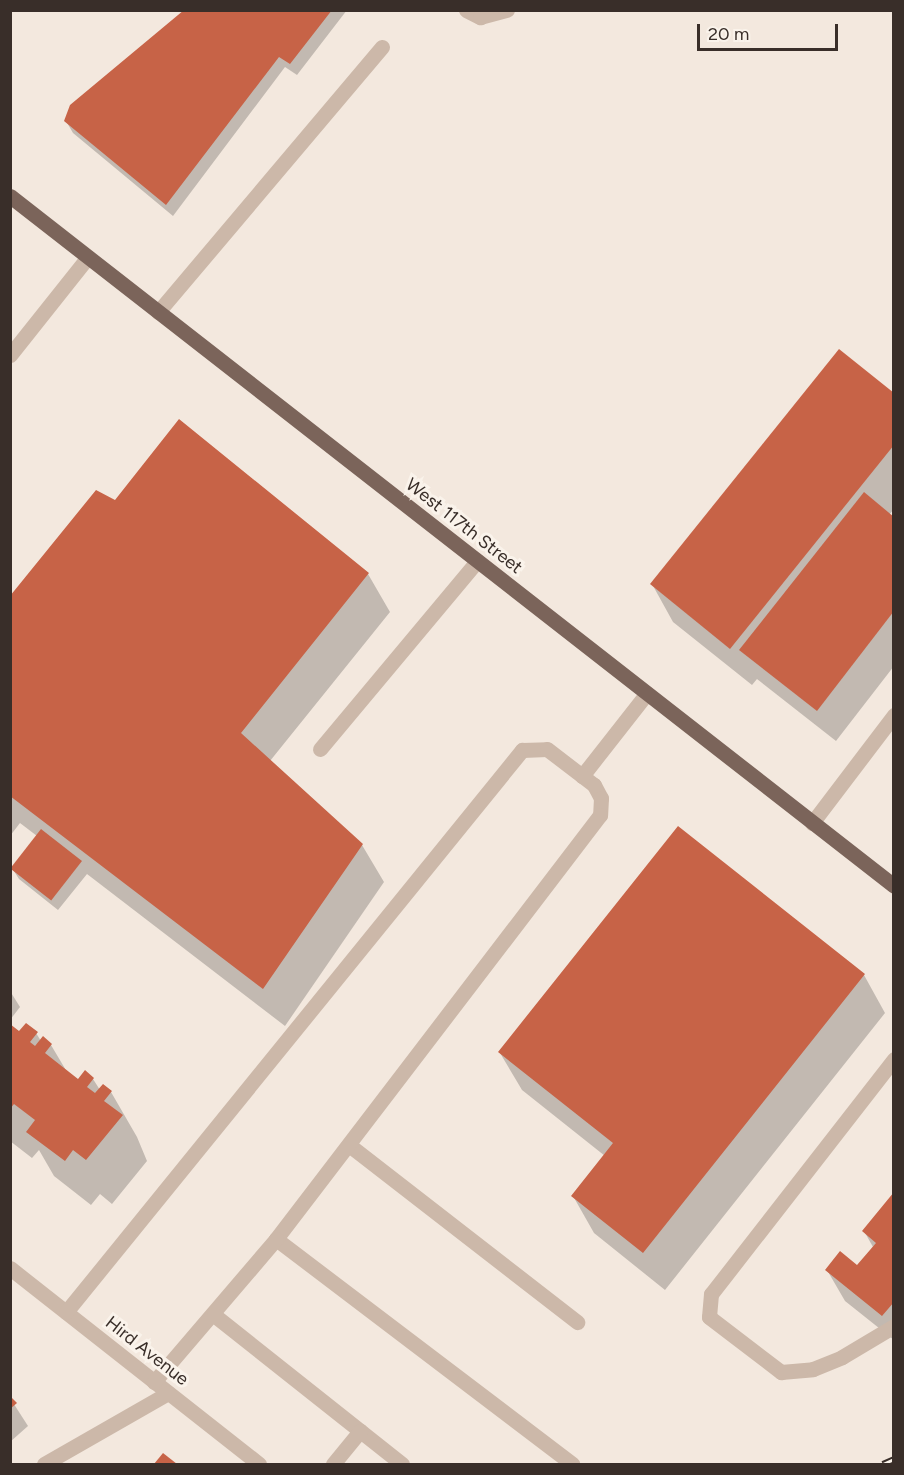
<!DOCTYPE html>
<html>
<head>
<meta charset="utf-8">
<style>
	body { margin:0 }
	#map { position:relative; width:904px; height:1475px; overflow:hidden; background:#f3e8de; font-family:Figtree,sans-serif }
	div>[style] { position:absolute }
	.shadow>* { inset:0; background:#0003 }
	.building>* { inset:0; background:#c76347; transform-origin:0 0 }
	.minor>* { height:15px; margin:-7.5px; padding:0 7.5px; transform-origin:7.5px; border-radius:7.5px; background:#ccb8a9 }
	.major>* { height:15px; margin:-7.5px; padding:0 7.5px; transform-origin:7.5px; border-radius:7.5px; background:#7b645a }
	.rail>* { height:7px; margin-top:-3.5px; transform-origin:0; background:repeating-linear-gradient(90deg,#faf3eb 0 14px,#392e29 0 28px); box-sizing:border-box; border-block:2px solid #392e29 }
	span { translate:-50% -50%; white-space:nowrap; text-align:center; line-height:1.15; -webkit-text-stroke:6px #faf3eb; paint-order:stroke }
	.street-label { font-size:18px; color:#392e29 }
	.frame { position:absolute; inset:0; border:12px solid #392e29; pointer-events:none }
	.scale { position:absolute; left:697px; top:24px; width:141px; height:27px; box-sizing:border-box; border:3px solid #392e29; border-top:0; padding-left:8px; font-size:18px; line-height:21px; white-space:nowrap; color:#392e29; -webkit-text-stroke:4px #faf3eb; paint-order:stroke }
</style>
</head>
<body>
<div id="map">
	<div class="shadow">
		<div style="clip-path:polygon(187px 10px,347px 10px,297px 75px,285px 67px,173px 216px,73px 133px,66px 121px)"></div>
		<div style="clip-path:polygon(894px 395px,894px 509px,889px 515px,894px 519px,894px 666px,836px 741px,757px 679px,752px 685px,673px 622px,652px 584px)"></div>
		<div style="clip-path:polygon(180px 421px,368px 574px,390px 612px,270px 761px,362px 845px,384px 882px,285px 1026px,87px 874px,58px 910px,19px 879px,12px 868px,37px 836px,20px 823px,10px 836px,10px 599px,115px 502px)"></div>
		<div style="clip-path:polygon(864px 975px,885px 1013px,665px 1290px,594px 1233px,573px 1196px,605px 1156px,522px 1090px,500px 1053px)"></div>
		<div style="clip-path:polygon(10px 991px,20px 1007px,10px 1020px)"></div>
		<div style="clip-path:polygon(10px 1026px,20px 1033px,36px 1033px,41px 1041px,51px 1045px,67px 1072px,79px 1081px,93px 1079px,100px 1090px,111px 1092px,137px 1137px,147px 1161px,112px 1204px,100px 1194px,91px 1205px,54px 1176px,39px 1150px,32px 1158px,10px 1141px)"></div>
		<div style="clip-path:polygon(894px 1194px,894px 1340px,845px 1301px,827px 1270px,857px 1268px,873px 1247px,864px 1231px)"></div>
		<div style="clip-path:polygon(10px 1398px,28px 1426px,10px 1442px)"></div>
	</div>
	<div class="building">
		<div style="clip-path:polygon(184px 10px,332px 10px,290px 64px,279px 57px,166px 205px,64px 121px,70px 105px)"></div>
		<div style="clip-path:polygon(839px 349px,894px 393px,894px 445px,730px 649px,650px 584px)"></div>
		<div style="clip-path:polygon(179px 419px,369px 573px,241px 733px,363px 844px,263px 989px,10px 796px,10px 596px,96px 490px,115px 500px)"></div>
		<div style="clip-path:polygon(864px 492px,894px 517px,894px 611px,817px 711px,739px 650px)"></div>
		<div style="clip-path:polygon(678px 826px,865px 974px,643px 1253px,571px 1196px,613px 1143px,498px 1052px)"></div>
		<div style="left:41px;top:829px;width:52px;height:50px;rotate:38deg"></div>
		<div style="clip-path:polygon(26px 1023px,38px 1032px,30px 1042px,35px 1046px,43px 1036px,52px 1044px,45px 1053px,78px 1079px,85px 1070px,94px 1078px,87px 1087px,95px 1093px,103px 1084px,112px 1091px,104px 1101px,123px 1115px,86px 1160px,73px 1150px,65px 1161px,26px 1132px,35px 1120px,14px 1104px,10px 1109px,10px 1024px,19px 1031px)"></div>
		<div style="clip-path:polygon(894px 1192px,894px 1302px,882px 1316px,825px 1270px,840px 1251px,857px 1265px,876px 1243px,862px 1231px)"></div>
		<div style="clip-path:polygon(10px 1396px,17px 1403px,10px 1409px)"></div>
		<div style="clip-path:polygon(163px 1453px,177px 1464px,154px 1464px)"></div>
	</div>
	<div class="minor">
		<div style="left:466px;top:10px;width:16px;rotate:27deg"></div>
		<div style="left:480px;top:17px;width:28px;rotate:-15deg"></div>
		<div style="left:158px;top:312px;width:347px;rotate:-49.8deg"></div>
		<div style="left:10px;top:355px;width:125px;rotate:-51.5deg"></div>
		<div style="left:320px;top:749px;width:245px;rotate:-50.1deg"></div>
		<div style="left:582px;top:776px;width:105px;rotate:-51.9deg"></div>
		<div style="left:812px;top:823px;width:136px;rotate:-52.8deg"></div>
		<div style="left:894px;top:1059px;width:298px;rotate:127.9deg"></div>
		<div style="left:711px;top:1294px;width:23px;rotate:95deg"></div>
		<div style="left:709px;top:1317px;width:91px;rotate:37.4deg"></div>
		<div style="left:781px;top:1372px;width:32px;rotate:-5deg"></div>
		<div style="left:813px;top:1369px;width:31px;rotate:-22deg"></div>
		<div style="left:842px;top:1357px;width:61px;rotate:-30.8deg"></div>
		<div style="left:349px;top:1145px;width:289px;rotate:37.8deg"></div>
		<div style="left:276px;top:1239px;width:372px;rotate:37.2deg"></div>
		<div style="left:10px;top:1268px;width:317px;rotate:38.2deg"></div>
		<div style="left:66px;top:1312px;width:724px;rotate:-50.94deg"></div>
		<div style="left:522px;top:750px;width:25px;rotate:-2deg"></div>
		<div style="left:547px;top:749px;width:59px;rotate:37.5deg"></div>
		<div style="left:594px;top:785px;width:15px;rotate:62deg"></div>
		<div style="left:601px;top:798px;width:17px;rotate:93deg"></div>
		<div style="left:600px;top:815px;width:534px;rotate:127.39deg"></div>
		<div style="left:276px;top:1239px;width:188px;rotate:130.5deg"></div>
		<div style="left:214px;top:1315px;width:240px;rotate:38.4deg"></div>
		<div style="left:44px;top:1464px;width:143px;rotate:-29.8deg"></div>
		<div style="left:333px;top:1464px;width:43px;rotate:-50.7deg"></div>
	</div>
	<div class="major">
		<div style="left:10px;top:196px;width:1121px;rotate:37.97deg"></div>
	</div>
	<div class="rail">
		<div style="left:883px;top:1464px;width:12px;rotate:-24deg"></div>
	</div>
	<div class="street-label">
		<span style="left:464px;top:526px;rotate:38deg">West 117th Street</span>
		<span style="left:147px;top:1351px;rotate:38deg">Hird Avenue</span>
	</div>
	<div class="frame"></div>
	<div class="scale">20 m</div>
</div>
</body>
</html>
